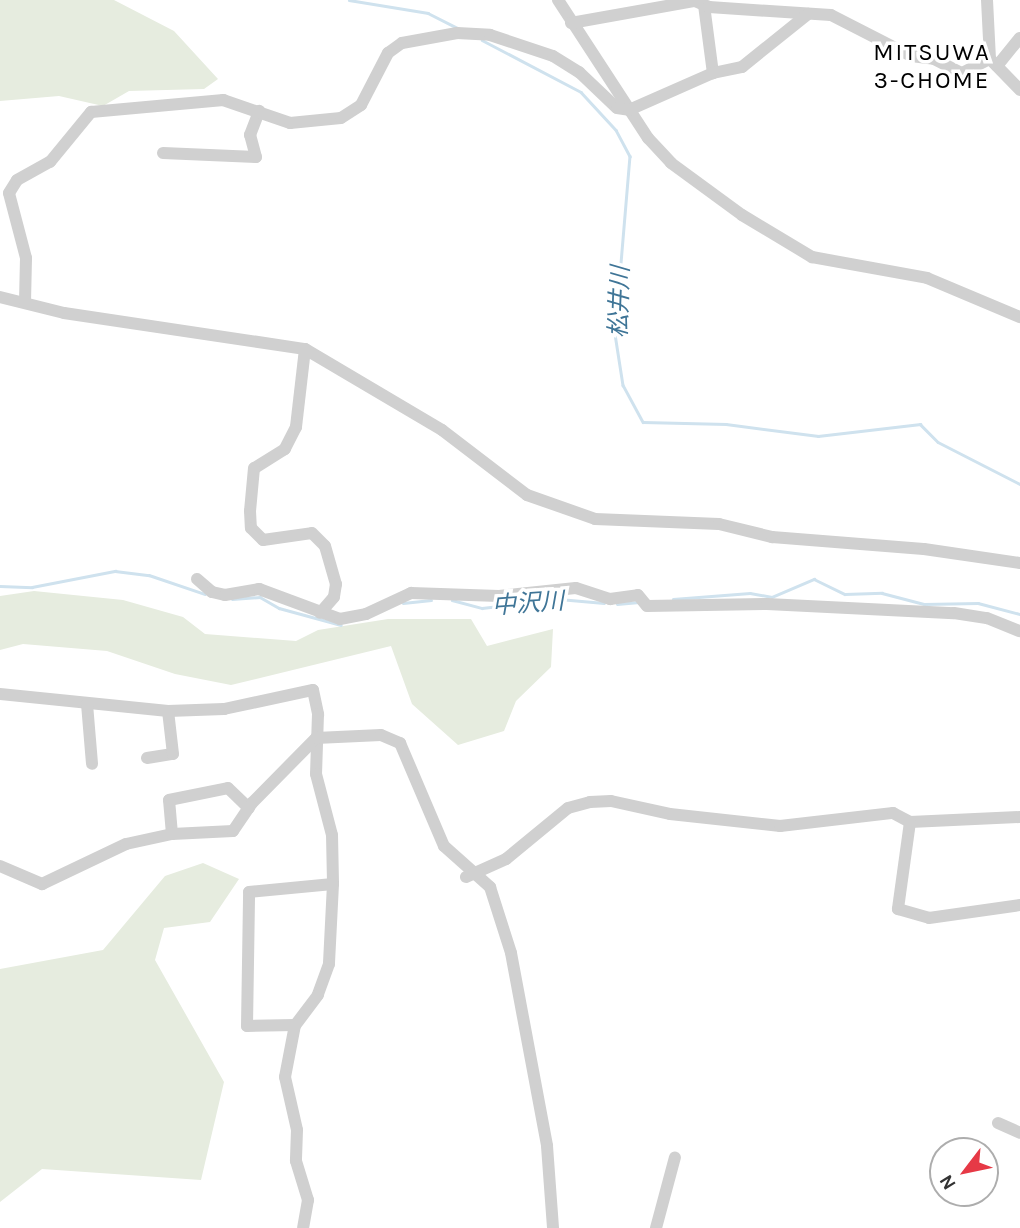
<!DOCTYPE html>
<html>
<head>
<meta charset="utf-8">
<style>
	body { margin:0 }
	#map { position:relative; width:1020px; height:1228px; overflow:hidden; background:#fff; font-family:Karla,"Noto Sans JP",sans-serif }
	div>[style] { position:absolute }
	.green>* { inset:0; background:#e6ecdf }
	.stream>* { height:2.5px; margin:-1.25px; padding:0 1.25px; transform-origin:1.25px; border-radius:1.25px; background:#cfe2ee }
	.minor>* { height:12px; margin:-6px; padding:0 6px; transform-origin:6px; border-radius:6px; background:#d0d0d0 }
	span { translate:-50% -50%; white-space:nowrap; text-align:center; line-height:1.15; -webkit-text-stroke:7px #fff; paint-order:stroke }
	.neighbourhood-label { font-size:24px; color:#000; letter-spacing:2px }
	.water-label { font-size:24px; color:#3f7597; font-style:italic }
	.north { position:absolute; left:929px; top:1137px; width:70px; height:70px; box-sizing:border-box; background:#fff; border:2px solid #adadad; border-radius:50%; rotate:238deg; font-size:19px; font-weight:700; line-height:28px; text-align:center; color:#333 }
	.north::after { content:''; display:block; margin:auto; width:24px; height:32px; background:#e63946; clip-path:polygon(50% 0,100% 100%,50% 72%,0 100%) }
</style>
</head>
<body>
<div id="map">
	<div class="green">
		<div style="clip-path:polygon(0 0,114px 0,174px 31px,218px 79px,204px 89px,129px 91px,103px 106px,59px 96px,0 101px)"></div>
		<div style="clip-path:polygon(34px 591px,123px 600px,183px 617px,205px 634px,296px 641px,318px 630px,388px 619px,471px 619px,487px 646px,553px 629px,551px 667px,516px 701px,504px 731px,458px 745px,412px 704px,391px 646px,231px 685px,175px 674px,107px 651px,23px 644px,0 650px,0 596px)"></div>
		<div style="clip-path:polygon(203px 863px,239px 879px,210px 922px,164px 928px,155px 960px,224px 1082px,201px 1180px,42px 1169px,0 1202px,0 969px,103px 950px,165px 876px)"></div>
	</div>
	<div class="stream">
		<div style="left:349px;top:0;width:80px;rotate:9.3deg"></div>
		<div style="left:428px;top:13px;width:33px;rotate:27deg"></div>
		<div style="left:482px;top:40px;width:112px;rotate:27.7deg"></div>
		<div style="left:581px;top:92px;width:52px;rotate:47.4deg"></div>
		<div style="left:616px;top:130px;width:30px;rotate:62deg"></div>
		<div style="left:630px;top:156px;width:179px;rotate:94.8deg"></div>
		<div style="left:615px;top:334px;width:52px;rotate:81.1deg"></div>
		<div style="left:623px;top:385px;width:42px;rotate:61.6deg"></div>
		<div style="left:643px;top:422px;width:83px;rotate:1.4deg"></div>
		<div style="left:726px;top:424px;width:93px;rotate:7.4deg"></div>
		<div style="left:818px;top:436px;width:103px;rotate:-6.7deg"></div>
		<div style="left:920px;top:424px;width:25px;rotate:45deg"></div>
		<div style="left:938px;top:442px;width:92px;rotate:27.1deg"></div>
		<div style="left:0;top:586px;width:32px;rotate:2deg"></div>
		<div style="left:32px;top:587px;width:85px;rotate:-10.9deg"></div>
		<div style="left:115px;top:571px;width:34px;rotate:7deg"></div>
		<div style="left:149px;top:575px;width:59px;rotate:18.7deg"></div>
		<div style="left:232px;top:599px;width:28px;rotate:-4deg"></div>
		<div style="left:260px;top:597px;width:22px;rotate:30deg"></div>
		<div style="left:279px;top:608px;width:64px;rotate:15.3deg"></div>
		<div style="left:673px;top:599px;width:77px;rotate:-4.5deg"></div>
		<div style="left:750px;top:593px;width:22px;rotate:10deg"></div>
		<div style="left:772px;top:597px;width:46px;rotate:-23.2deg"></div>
		<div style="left:814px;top:579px;width:34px;rotate:26deg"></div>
		<div style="left:845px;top:594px;width:37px;rotate:-2deg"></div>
		<div style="left:882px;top:593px;width:43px;rotate:14.7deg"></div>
		<div style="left:924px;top:604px;width:54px;rotate:-1.1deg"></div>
		<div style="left:978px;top:603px;width:43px;rotate:14.7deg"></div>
		<div style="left:452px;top:600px;width:31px;rotate:15deg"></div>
		<div style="left:482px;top:608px;width:78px;rotate:-6.7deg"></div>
		<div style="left:559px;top:599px;width:45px;rotate:5.1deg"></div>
		<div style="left:403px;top:603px;width:28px;rotate:-6deg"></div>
		<div style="left:617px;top:604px;width:22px;rotate:-5deg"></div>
	</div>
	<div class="minor">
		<div style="left:558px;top:0;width:165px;rotate:56.9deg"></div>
		<div style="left:648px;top:138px;width:34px;rotate:47deg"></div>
		<div style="left:671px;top:163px;width:88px;rotate:36.2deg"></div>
		<div style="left:742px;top:215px;width:82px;rotate:31deg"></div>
		<div style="left:812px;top:257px;width:117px;rotate:10.3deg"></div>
		<div style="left:927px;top:278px;width:101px;rotate:22.8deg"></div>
		<div style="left:987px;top:0;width:59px;rotate:87.1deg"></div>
		<div style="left:990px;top:59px;width:43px;rotate:45.9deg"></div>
		<div style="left:704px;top:5px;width:69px;rotate:82.5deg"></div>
		<div style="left:571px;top:23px;width:126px;rotate:-10.1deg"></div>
		<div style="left:695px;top:1px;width:15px;rotate:23deg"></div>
		<div style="left:709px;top:7px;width:122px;rotate:3.8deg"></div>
		<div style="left:831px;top:15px;width:90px;rotate:27.1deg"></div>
		<div style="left:911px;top:56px;width:23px;rotate:7deg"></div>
		<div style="left:934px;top:59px;width:31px;rotate:27deg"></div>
		<div style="left:962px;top:73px;width:31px;rotate:-27deg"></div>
		<div style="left:997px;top:66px;width:36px;rotate:-51deg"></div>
		<div style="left:163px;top:153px;width:93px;rotate:2.5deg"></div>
		<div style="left:256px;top:157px;width:23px;rotate:-105deg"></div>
		<div style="left:250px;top:135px;width:26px;rotate:-69deg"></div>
		<div style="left:0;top:297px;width:66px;rotate:14deg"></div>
		<div style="left:64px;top:313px;width:244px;rotate:8.5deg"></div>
		<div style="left:305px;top:349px;width:159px;rotate:30.6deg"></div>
		<div style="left:442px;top:430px;width:107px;rotate:37.4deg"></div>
		<div style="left:527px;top:495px;width:72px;rotate:19.4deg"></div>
		<div style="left:595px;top:519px;width:124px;rotate:2.3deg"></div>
		<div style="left:719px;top:524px;width:55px;rotate:13.8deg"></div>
		<div style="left:772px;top:537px;width:152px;rotate:4.5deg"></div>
		<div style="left:924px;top:549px;width:97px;rotate:8.3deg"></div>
		<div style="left:25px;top:302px;width:44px;rotate:-88.7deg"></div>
		<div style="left:26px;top:258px;width:67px;rotate:-104.7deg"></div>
		<div style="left:9px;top:193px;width:15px;rotate:-58deg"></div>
		<div style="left:17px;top:180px;width:38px;rotate:-29deg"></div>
		<div style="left:50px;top:162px;width:65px;rotate:-50.6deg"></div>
		<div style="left:91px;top:112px;width:133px;rotate:-5.2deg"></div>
		<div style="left:223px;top:100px;width:71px;rotate:18.9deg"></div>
		<div style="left:290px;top:123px;width:51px;rotate:-5.6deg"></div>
		<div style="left:341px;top:118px;width:24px;rotate:-33deg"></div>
		<div style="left:361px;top:105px;width:59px;rotate:-62.6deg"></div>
		<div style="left:388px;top:53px;width:17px;rotate:-36deg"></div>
		<div style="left:402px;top:43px;width:56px;rotate:-10.3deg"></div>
		<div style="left:457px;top:33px;width:33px;rotate:3deg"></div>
		<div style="left:490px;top:35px;width:66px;rotate:18.4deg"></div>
		<div style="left:553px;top:56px;width:31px;rotate:32deg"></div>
		<div style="left:579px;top:72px;width:52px;rotate:43.5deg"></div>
		<div style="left:617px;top:108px;width:12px;rotate:9deg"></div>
		<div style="left:629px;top:110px;width:92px;rotate:-23.8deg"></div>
		<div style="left:713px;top:73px;width:30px;rotate:-12deg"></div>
		<div style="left:742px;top:67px;width:85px;rotate:-38.8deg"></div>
		<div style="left:305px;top:349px;width:79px;rotate:96.6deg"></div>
		<div style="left:296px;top:427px;width:25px;rotate:117deg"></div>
		<div style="left:285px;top:449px;width:36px;rotate:148deg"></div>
		<div style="left:254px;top:468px;width:43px;rotate:95.3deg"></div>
		<div style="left:250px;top:511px;width:17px;rotate:87deg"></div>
		<div style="left:251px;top:528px;width:17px;rotate:45deg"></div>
		<div style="left:263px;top:540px;width:49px;rotate:-8.1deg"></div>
		<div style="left:312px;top:533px;width:18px;rotate:45deg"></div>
		<div style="left:325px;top:546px;width:40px;rotate:74deg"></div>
		<div style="left:336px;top:584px;width:13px;rotate:99deg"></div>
		<div style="left:334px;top:597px;width:21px;rotate:131deg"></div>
		<div style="left:197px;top:579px;width:20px;rotate:41deg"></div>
		<div style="left:212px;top:592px;width:13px;rotate:13deg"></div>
		<div style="left:225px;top:595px;width:35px;rotate:-10deg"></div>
		<div style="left:259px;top:589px;width:86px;rotate:20.3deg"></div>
		<div style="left:340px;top:619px;width:26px;rotate:-11deg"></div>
		<div style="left:366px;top:614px;width:50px;rotate:-25deg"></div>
		<div style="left:411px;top:593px;width:88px;rotate:2deg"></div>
		<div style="left:499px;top:596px;width:77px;rotate:-5.9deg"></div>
		<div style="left:576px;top:588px;width:36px;rotate:18deg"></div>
		<div style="left:610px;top:599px;width:28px;rotate:-8deg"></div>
		<div style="left:638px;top:595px;width:14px;rotate:51deg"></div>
		<div style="left:647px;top:606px;width:120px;rotate:-1deg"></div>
		<div style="left:767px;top:604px;width:187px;rotate:2.8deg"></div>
		<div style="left:954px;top:613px;width:33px;rotate:9deg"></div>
		<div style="left:987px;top:618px;width:35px;rotate:22deg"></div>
		<div style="left:0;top:694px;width:169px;rotate:5.8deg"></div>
		<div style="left:168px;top:711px;width:56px;rotate:-2deg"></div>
		<div style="left:224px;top:709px;width:91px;rotate:-12.1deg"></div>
		<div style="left:313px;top:690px;width:25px;rotate:78deg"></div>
		<div style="left:318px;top:714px;width:60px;rotate:91.9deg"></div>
		<div style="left:316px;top:774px;width:63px;rotate:75.3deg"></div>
		<div style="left:332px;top:835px;width:49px;rotate:88.8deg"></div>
		<div style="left:333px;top:884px;width:80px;rotate:92.9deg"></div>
		<div style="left:329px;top:964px;width:33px;rotate:110deg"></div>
		<div style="left:318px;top:995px;width:38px;rotate:127deg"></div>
		<div style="left:295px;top:1025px;width:53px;rotate:100.9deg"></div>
		<div style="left:285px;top:1077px;width:54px;rotate:77.2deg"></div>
		<div style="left:297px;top:1130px;width:31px;rotate:92deg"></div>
		<div style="left:296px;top:1161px;width:41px;rotate:72.9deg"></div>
		<div style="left:308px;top:1200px;width:28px;rotate:100deg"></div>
		<div style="left:87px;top:704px;width:60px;rotate:85.2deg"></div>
		<div style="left:147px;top:758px;width:26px;rotate:-9deg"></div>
		<div style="left:173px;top:754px;width:43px;rotate:-96.6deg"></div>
		<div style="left:910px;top:822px;width:110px;rotate:-2.6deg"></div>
		<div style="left:172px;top:834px;width:34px;rotate:-95deg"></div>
		<div style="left:169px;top:800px;width:60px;rotate:-11.5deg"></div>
		<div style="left:228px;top:788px;width:29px;rotate:44deg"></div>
		<div style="left:0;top:866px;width:46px;rotate:23.2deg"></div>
		<div style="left:42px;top:884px;width:93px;rotate:-25.5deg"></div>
		<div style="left:126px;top:844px;width:47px;rotate:-12.3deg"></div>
		<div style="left:172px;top:834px;width:61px;rotate:-2.8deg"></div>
		<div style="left:233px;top:831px;width:34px;rotate:-56deg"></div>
		<div style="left:252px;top:803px;width:91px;rotate:-45.4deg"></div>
		<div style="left:316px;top:738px;width:65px;rotate:-2.6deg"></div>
		<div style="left:381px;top:735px;width:21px;rotate:23deg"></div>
		<div style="left:400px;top:743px;width:112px;rotate:66.9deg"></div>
		<div style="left:444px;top:846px;width:62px;rotate:41.7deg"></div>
		<div style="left:490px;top:887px;width:69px;rotate:72.3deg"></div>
		<div style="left:511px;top:953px;width:196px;rotate:79.4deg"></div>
		<div style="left:547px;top:1146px;width:82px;rotate:85.8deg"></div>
		<div style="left:466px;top:877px;width:44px;rotate:-24.2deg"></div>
		<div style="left:506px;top:859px;width:80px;rotate:-39.4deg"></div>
		<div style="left:568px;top:808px;width:23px;rotate:-15deg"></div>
		<div style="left:590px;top:802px;width:21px;rotate:-3deg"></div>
		<div style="left:611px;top:801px;width:60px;rotate:12.4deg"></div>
		<div style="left:670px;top:814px;width:111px;rotate:6.2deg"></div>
		<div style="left:780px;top:826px;width:114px;rotate:-6.6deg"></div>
		<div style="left:893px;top:813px;width:19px;rotate:28deg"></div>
		<div style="left:910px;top:822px;width:88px;rotate:97.9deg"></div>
		<div style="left:898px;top:909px;width:32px;rotate:16deg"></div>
		<div style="left:929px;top:918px;width:92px;rotate:-8.1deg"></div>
		<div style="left:295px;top:1025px;width:48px;rotate:178.8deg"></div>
		<div style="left:247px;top:1026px;width:134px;rotate:-89.1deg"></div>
		<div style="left:249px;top:892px;width:84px;rotate:-5.4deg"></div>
		<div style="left:998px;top:1123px;width:24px;rotate:24deg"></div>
		<div style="left:656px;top:1228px;width:73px;rotate:-75deg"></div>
	</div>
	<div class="neighbourhood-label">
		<span style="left:932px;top:67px">MITSUWA<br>3-CHOME</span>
	</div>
	<div class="water-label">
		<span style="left:620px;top:302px;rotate:-88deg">松井川</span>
		<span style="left:528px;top:604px;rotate:-4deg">中沢川</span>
	</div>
	<div class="north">N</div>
</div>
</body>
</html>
